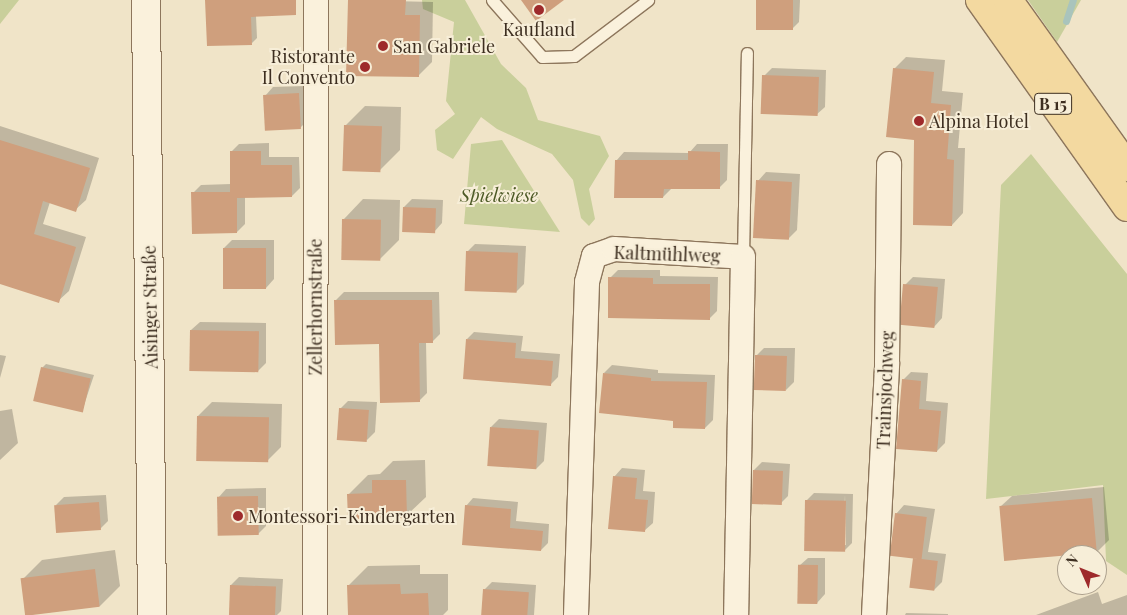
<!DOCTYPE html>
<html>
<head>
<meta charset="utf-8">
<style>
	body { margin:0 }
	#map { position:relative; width:1127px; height:615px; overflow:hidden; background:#f0e4c8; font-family:"Playfair Display",serif }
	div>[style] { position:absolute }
	.green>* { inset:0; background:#c9cf9b }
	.shadow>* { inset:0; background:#0003 }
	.stream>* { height:7px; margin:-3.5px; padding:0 3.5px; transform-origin:3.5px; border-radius:3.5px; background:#a9c4bc }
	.building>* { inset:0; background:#cf9f7d; transform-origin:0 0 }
	.roads { filter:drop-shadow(1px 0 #8d765c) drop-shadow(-1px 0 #8d765c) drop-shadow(0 1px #8d765c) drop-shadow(0 -1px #8d765c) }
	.service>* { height:11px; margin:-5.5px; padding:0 5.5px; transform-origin:5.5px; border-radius:5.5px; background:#faf1dc }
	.minor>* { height:24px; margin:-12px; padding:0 12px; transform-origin:12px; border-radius:12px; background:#faf1dc }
	.secondary>* { height:28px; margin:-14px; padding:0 14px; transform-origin:14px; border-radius:14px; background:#faf1dc }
	.primary>* { height:28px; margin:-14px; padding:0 14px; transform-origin:14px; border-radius:14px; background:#f3d9a0 }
	.dots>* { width:14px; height:14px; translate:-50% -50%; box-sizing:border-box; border:2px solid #f7eed8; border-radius:50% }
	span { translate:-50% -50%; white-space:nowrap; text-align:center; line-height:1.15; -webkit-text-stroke:4px #f7eed8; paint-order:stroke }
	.shield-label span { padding:1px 4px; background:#f7eed8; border:1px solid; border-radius:4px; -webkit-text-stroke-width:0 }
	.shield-label { font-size:16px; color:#3d2e20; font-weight:700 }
	.poi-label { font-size:18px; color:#3d2e20 }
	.left { translate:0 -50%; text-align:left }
	.right { translate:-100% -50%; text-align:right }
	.park-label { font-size:18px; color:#4d5a26; font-style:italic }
	.street-label { font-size:18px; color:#3d2e20 }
	.north { position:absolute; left:1057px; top:545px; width:50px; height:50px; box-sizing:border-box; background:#f7eed8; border:1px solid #ada18e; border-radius:50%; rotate:314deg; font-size:14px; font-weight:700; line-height:20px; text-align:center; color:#3d2e20 }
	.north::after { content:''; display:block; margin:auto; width:18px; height:22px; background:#9e2a2b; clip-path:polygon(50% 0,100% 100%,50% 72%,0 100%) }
</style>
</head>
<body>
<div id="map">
	<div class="green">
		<div style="clip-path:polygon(0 0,19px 0,0 24px)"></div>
		<div style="clip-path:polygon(422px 0,465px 0,501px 64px,526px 88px,538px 120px,600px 136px,609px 156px,589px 189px,595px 219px,589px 226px,581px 218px,573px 180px,552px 154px,497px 129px,481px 117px,453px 159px,437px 150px,435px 130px,455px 114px,446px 101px,454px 22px,423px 9px)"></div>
		<div style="clip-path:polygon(1028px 0,1081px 0,1057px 42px)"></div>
		<div style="clip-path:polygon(502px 140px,560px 232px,464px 224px,471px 144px)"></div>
		<div style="clip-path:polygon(1031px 154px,1127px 274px,1127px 575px,1106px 561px,1103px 485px,986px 499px,1001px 185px)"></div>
	</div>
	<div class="shadow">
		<div style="clip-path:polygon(207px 0,287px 0,256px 16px,257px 38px,252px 43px)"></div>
		<div style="clip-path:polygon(349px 0,433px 2px,432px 62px,418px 76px)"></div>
		<div style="clip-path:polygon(758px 0,800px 0,799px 22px,791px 30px)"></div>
		<div style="clip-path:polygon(906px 57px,945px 60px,942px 91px,963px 93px,958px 148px,965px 148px,963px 213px,952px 225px,916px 138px,894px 69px)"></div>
		<div style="clip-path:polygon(772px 68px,826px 70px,825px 107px,816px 115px,764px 76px)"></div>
		<div style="clip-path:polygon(306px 86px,308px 120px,300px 128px,265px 96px,273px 87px)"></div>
		<div style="clip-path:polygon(365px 106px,401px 107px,400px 150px,380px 170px,345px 126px)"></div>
		<div style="clip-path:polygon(0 126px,99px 158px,86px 200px,75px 210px,50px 202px,43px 224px,86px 237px,69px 291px,58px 301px,0 283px)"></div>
		<div style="clip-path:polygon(269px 143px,269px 157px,299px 157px,300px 188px,292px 196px,245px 196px,245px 224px,237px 232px,193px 193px,201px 185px,231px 184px,231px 152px,239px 144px)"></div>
		<div style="clip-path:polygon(697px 144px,728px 144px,727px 180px,719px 188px,672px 188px,663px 197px,616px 161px,624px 152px,689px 153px)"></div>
		<div style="clip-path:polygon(766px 172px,800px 174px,797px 230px,789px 238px,758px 181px)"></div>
		<div style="clip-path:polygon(363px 199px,400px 200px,399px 240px,379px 260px,344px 219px)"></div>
		<div style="clip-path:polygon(412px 199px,443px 200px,442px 223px,434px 232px,404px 207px)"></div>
		<div style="clip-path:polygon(232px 240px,274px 240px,274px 279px,266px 288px,224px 248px)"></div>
		<div style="clip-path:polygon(475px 244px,526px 246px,524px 284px,516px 292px,467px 252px)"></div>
		<div style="clip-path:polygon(618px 270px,660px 270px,660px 276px,718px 277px,717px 311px,709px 319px,610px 278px)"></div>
		<div style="clip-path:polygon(913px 277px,945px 279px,942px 318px,934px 327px,905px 285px)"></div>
		<div style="clip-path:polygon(344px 292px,439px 292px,440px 334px,432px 342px,426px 342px,427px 393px,419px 401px,380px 343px,336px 300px)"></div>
		<div style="clip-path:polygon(200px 322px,266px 323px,266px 363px,258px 371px,191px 330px)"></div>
		<div style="clip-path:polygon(474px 332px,523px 336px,521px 351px,560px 354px,558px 377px,551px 384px,467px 339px)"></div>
		<div style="clip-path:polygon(764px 348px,795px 348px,794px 382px,786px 390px,756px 356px)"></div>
		<div style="clip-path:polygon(0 355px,6px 356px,0 378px)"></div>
		<div style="clip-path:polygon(46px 364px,94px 375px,82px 411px,42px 368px)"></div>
		<div style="clip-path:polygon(612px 365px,658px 370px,658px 373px,715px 375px,713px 420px,705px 428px,675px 420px,604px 373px)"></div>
		<div style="clip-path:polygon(911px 372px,928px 373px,926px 401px,948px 403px,945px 443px,937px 451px,903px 380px)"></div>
		<div style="clip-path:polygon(348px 401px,377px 402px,375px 432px,367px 440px,340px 409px)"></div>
		<div style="clip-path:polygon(212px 402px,282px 404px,281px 447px,267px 461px,198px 416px)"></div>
		<div style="clip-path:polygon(12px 409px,18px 443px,0 460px,0 411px)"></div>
		<div style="clip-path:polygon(499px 419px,547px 423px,544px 461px,536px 469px,491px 427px)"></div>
		<div style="clip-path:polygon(425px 460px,426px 497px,406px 516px,349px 494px,368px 475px,380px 474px,393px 461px)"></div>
		<div style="clip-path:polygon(762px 462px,790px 464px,788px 496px,780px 504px,754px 470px)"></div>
		<div style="clip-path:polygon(622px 468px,645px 470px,643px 491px,655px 492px,653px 523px,644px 531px,614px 477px)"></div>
		<div style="clip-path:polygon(1104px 487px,1109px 540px,1097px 552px,1000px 507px,1012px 496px)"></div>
		<div style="clip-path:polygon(266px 488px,266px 526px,258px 534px,218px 498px,226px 489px)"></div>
		<div style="clip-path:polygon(evenodd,814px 493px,853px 494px,852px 543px,844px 551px,806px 501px,814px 493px,845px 495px,846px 545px,843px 545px,845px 495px)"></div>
		<div style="clip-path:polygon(106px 495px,108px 521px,100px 529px,56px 505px,64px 497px)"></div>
		<div style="clip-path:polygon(473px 498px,518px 502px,516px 521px,549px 524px,548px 543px,541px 550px,466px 506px)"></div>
		<div style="clip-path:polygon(904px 505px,935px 509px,928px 552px,946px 554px,942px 582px,934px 590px,896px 514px)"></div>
		<div style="clip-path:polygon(115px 550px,120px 586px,100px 606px,27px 615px,22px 580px,42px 560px)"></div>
		<div style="clip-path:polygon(808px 558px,825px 558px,825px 594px,817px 603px,799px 566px)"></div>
		<div style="clip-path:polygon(420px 565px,420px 574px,448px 574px,448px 610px,443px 615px,349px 615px,348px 586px,368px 566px)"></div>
		<div style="clip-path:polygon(239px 577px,283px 579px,281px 611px,277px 615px,230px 615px,231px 585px)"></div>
		<div style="clip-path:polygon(492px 582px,536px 585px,534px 615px,483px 615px,484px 590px)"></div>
		<div style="clip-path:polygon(1098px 592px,1102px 604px,1127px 595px,1127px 615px,1036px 615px)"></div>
		<div style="clip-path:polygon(906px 613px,948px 614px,948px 615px,905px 615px)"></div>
	</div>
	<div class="stream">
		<div style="left:1066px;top:21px;width:22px;rotate:-72deg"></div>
	</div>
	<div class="building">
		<div style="clip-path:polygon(205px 0,296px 0,296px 15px,251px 17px,252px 45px,207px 46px)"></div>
		<div style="clip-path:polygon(348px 0,406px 0,405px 15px,420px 15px,419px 77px,346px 76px)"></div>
		<div style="clip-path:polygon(521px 0,564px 0,536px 21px)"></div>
		<div style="left:756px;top:0;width:37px;height:30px"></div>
		<div style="clip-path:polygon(893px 68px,934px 72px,931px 103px,951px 105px,947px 159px,954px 160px,952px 226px,913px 225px,914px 140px,886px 137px)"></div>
		<div style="left:762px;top:75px;width:57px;height:39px;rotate:2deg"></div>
		<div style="left:299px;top:93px;width:36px;height:36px;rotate:87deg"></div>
		<div style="left:344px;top:125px;width:38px;height:46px;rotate:2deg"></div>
		<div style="clip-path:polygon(0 140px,90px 168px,76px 212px,43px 201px,34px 234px,76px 247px,59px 303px,0 284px)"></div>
		<div style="clip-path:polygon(230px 151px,261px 151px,261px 165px,292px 165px,292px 197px,237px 198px,237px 233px,192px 234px,191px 192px,230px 192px)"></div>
		<div style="clip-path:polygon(688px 151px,720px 152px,720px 189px,664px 189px,663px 198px,614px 198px,615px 160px,688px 160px)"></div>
		<div style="left:756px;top:180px;width:36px;height:58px;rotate:3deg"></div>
		<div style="left:403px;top:207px;width:33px;height:25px;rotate:2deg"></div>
		<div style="left:342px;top:219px;width:39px;height:41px;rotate:1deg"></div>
		<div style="left:223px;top:248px;width:43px;height:41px"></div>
		<div style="left:466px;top:251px;width:52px;height:40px;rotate:2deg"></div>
		<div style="clip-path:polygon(608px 277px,653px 278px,653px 284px,710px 284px,710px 320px,608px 318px)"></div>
		<div style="left:903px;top:284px;width:35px;height:41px;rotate:5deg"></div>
		<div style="clip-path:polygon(334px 300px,432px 300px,433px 343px,419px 343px,420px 402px,380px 403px,379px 344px,335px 345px)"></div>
		<div style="left:190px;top:330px;width:69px;height:41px;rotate:1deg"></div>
		<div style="clip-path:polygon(466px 339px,516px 343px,515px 358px,553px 361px,551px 386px,463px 379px)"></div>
		<div style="left:755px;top:355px;width:32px;height:35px;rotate:2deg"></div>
		<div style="left:41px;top:367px;width:51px;height:35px;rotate:13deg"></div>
		<div style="clip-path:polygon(603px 373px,651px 378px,651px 381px,707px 382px,705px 429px,673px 428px,673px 421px,599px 413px)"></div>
		<div style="clip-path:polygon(902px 379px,921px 381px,919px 409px,941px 411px,937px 452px,896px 449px)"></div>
		<div style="left:339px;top:408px;width:30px;height:32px;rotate:4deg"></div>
		<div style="left:197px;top:416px;width:72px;height:45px;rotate:1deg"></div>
		<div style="left:490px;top:427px;width:49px;height:39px;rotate:4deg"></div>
		<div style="left:753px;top:470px;width:30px;height:34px;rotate:2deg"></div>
		<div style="clip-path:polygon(613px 476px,637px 478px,635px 499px,648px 500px,645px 532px,608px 529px)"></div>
		<div style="clip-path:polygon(372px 480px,406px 480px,407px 518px,348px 519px,347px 494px,372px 493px)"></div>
		<div style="left:258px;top:496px;width:39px;height:41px;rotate:89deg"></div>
		<div style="left:1092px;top:498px;width:55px;height:93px;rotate:85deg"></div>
		<div style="left:805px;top:500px;width:41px;height:51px;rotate:1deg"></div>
		<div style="left:99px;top:502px;width:28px;height:45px;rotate:86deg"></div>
		<div style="clip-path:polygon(465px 505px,511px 509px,510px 528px,543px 531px,541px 551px,462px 545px)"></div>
		<div style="left:895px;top:513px;width:32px;height:43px;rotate:7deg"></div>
		<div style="left:913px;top:558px;width:25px;height:30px;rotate:7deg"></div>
		<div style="left:818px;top:565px;width:39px;height:20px;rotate:91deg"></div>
		<div style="left:95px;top:569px;width:38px;height:75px;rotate:83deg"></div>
		<div style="clip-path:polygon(400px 584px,401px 594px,428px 593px,429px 615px,348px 615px,347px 585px)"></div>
		<div style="left:230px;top:585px;width:46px;height:30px;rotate:2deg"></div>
		<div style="left:483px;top:589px;width:46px;height:26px;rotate:4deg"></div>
	</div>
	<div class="roads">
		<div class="service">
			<div style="left:492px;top:0;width:76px;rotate:48.7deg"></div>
			<div style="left:542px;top:57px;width:32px;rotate:-2deg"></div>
			<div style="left:574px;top:56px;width:93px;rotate:-37.1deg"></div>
			<div style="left:743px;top:257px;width:204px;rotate:-88.9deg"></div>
		</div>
		<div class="minor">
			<div style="left:315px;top:615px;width:615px;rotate:-89.91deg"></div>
			<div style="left:576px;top:615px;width:333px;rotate:-88.1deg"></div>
			<div style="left:587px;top:282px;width:27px;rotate:-75deg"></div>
			<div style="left:594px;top:256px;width:21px;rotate:-19deg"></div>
			<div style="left:614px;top:249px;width:129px;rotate:3.5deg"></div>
			<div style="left:743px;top:257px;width:358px;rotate:91.1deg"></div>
			<div style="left:874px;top:615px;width:252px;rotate:-87deg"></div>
			<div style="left:887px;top:363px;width:199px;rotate:-89.4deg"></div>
		</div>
		<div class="secondary">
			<div style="left:146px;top:0;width:615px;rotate:89.44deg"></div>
		</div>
		<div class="primary">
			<div style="left:980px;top:0;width:254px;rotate:54.6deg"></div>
			<div style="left:1008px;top:0;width:205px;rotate:54.5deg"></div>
		</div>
	</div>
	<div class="dots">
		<div style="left:539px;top:10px;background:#9e2a2b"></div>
		<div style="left:383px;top:46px;background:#9e2a2b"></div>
		<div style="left:365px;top:67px;background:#9e2a2b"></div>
		<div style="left:919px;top:121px;background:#9e2a2b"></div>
		<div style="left:238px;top:516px;background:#9e2a2b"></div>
	</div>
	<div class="shield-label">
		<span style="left:1053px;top:104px">B 15</span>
	</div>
	<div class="poi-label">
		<span style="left:539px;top:29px">Kaufland</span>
		<span class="left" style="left:393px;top:46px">San Gabriele</span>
		<span class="right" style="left:355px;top:67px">Ristorante<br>Il Convento</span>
		<span class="left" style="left:929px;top:121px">Alpina Hotel</span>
		<span class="left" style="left:248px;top:516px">Montessori-Kindergarten</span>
	</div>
	<div class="park-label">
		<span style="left:499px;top:195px">Spielwiese</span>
	</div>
	<div class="street-label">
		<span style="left:667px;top:254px;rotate:2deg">Kaltmühlweg</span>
		<span style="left:150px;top:307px;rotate:-91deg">Aisinger Straße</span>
		<span style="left:315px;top:307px;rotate:-90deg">Zellerhornstraße</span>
		<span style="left:885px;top:390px;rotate:-88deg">Trainsjochweg</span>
	</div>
	<div class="north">N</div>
</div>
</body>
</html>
